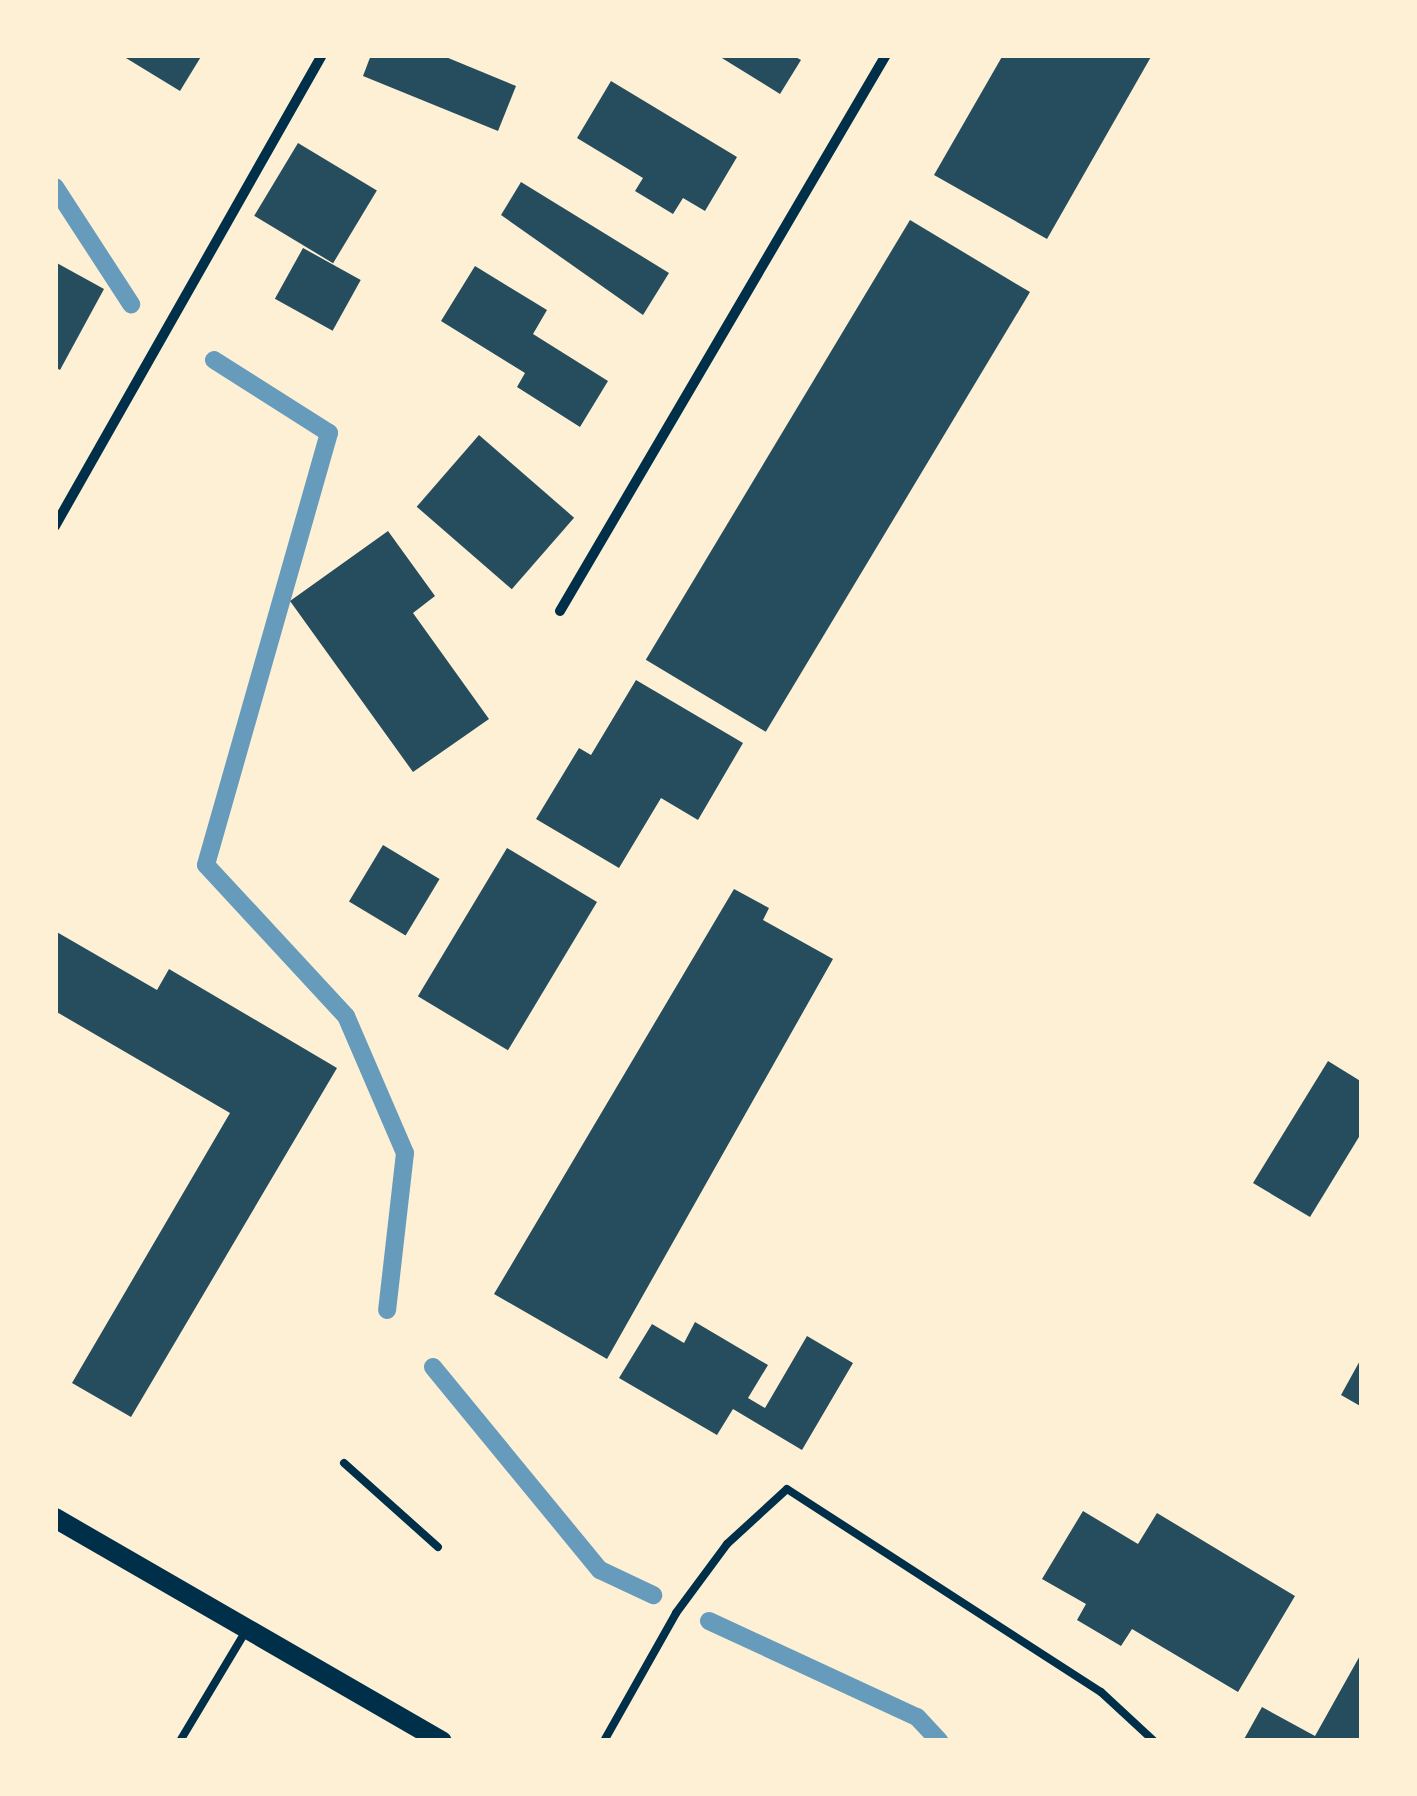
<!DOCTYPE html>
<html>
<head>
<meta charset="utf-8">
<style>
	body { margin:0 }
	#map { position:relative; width:1417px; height:1796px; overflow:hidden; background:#fdf0d5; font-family:Jost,sans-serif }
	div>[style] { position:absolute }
	.stream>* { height:18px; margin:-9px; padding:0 9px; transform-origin:9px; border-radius:9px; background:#669bbc }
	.building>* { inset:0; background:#264d5e; transform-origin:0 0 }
	.service>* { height:8px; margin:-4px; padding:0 4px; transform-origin:4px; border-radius:4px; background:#003049 }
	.minor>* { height:10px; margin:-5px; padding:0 5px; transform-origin:5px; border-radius:5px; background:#003049 }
	.secondary>* { height:20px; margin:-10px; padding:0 10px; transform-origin:10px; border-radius:10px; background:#003049 }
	span { translate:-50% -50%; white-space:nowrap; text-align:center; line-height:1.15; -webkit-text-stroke:9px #fdf0d5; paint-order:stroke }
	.frame { position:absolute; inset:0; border:58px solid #fdf0d5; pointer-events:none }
</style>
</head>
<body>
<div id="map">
	<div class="stream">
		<div style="left:55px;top:187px;width:140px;rotate:57deg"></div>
		<div style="left:214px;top:360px;width:136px;rotate:32.4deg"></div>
		<div style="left:329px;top:433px;width:449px;rotate:105.9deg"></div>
		<div style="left:206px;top:865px;width:206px;rotate:47.2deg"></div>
		<div style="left:346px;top:1016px;width:149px;rotate:66.7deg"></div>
		<div style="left:405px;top:1153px;width:158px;rotate:96.5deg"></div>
		<div style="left:433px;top:1367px;width:263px;rotate:50.6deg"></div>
		<div style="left:600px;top:1570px;width:59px;rotate:25.3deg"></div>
		<div style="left:709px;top:1621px;width:229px;rotate:24.8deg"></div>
		<div style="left:917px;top:1717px;width:33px;rotate:47deg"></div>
	</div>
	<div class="building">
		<div style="clip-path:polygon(121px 55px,202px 55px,180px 91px)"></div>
		<div style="clip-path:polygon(371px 55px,441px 55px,516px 86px,498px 131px,363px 76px)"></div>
		<div style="clip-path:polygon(717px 55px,792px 55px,801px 60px,780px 94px)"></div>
		<div style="clip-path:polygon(1003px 55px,1152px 55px,1047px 239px,934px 175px)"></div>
		<div style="clip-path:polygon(611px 81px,737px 157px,705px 211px,683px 198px,673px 214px,635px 191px,643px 178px,577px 138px)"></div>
		<div style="left:298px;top:143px;width:92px;height:85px;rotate:31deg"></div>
		<div style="clip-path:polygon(521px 182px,669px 273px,643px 315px,501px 215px)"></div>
		<div style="left:910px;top:220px;width:140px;height:513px;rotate:31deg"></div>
		<div style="left:303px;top:248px;width:66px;height:58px;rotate:29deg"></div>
		<div style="clip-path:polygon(55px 262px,104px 289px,60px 370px,55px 367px)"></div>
		<div style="clip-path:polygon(475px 266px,547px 310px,533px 334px,608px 381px,580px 427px,517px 387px,525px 373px,441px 321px)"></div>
		<div style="left:479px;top:435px;width:126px;height:95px;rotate:41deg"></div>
		<div style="clip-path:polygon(388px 531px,435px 596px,413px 613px,489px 719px,413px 772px,290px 601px)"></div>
		<div style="clip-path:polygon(636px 680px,743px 743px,698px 820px,661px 798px,619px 868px,536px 819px,579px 748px,591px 755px)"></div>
		<div style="left:383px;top:845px;width:66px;height:66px;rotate:31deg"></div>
		<div style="left:507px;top:848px;width:105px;height:173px;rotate:31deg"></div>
		<div style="clip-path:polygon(734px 889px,769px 908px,763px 920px,833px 959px,607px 1359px,494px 1294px)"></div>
		<div style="clip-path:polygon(55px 931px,157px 990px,169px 969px,337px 1068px,131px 1417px,72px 1383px,230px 1113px,55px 1011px)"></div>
		<div style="clip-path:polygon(1328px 1061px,1362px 1082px,1362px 1132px,1310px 1217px,1253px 1183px)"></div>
		<div style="clip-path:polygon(695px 1322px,768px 1365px,748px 1398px,765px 1408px,807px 1336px,853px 1363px,802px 1450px,733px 1409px,717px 1435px,619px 1378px,652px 1324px,684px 1343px)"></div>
		<div style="clip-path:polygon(1362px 1357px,1362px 1407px,1341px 1395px)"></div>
		<div style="clip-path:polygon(1083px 1511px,1138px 1544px,1157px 1513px,1295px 1596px,1238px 1692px,1132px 1629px,1121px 1646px,1077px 1620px,1086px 1604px,1042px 1579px)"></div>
		<div style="clip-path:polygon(1362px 1652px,1362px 1741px,1243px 1741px,1262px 1707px,1315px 1736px)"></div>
	</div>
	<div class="service">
		<div style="left:344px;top:1463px;width:126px;rotate:41.8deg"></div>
		<div style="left:180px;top:1741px;width:131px;rotate:-59.1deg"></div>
		<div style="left:604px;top:1741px;width:147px;rotate:-60.6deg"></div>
		<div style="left:676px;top:1613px;width:86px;rotate:-53.5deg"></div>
		<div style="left:727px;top:1544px;width:81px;rotate:-42.5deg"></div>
		<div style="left:787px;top:1489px;width:374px;rotate:32.9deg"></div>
		<div style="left:1101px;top:1692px;width:72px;rotate:42.8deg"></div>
	</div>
	<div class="minor">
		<div style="left:55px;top:526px;width:541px;rotate:-60.45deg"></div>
		<div style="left:560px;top:611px;width:645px;rotate:-59.62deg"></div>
	</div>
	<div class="secondary">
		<div style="left:55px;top:1518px;width:447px;rotate:30deg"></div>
	</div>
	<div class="frame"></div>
</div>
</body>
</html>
